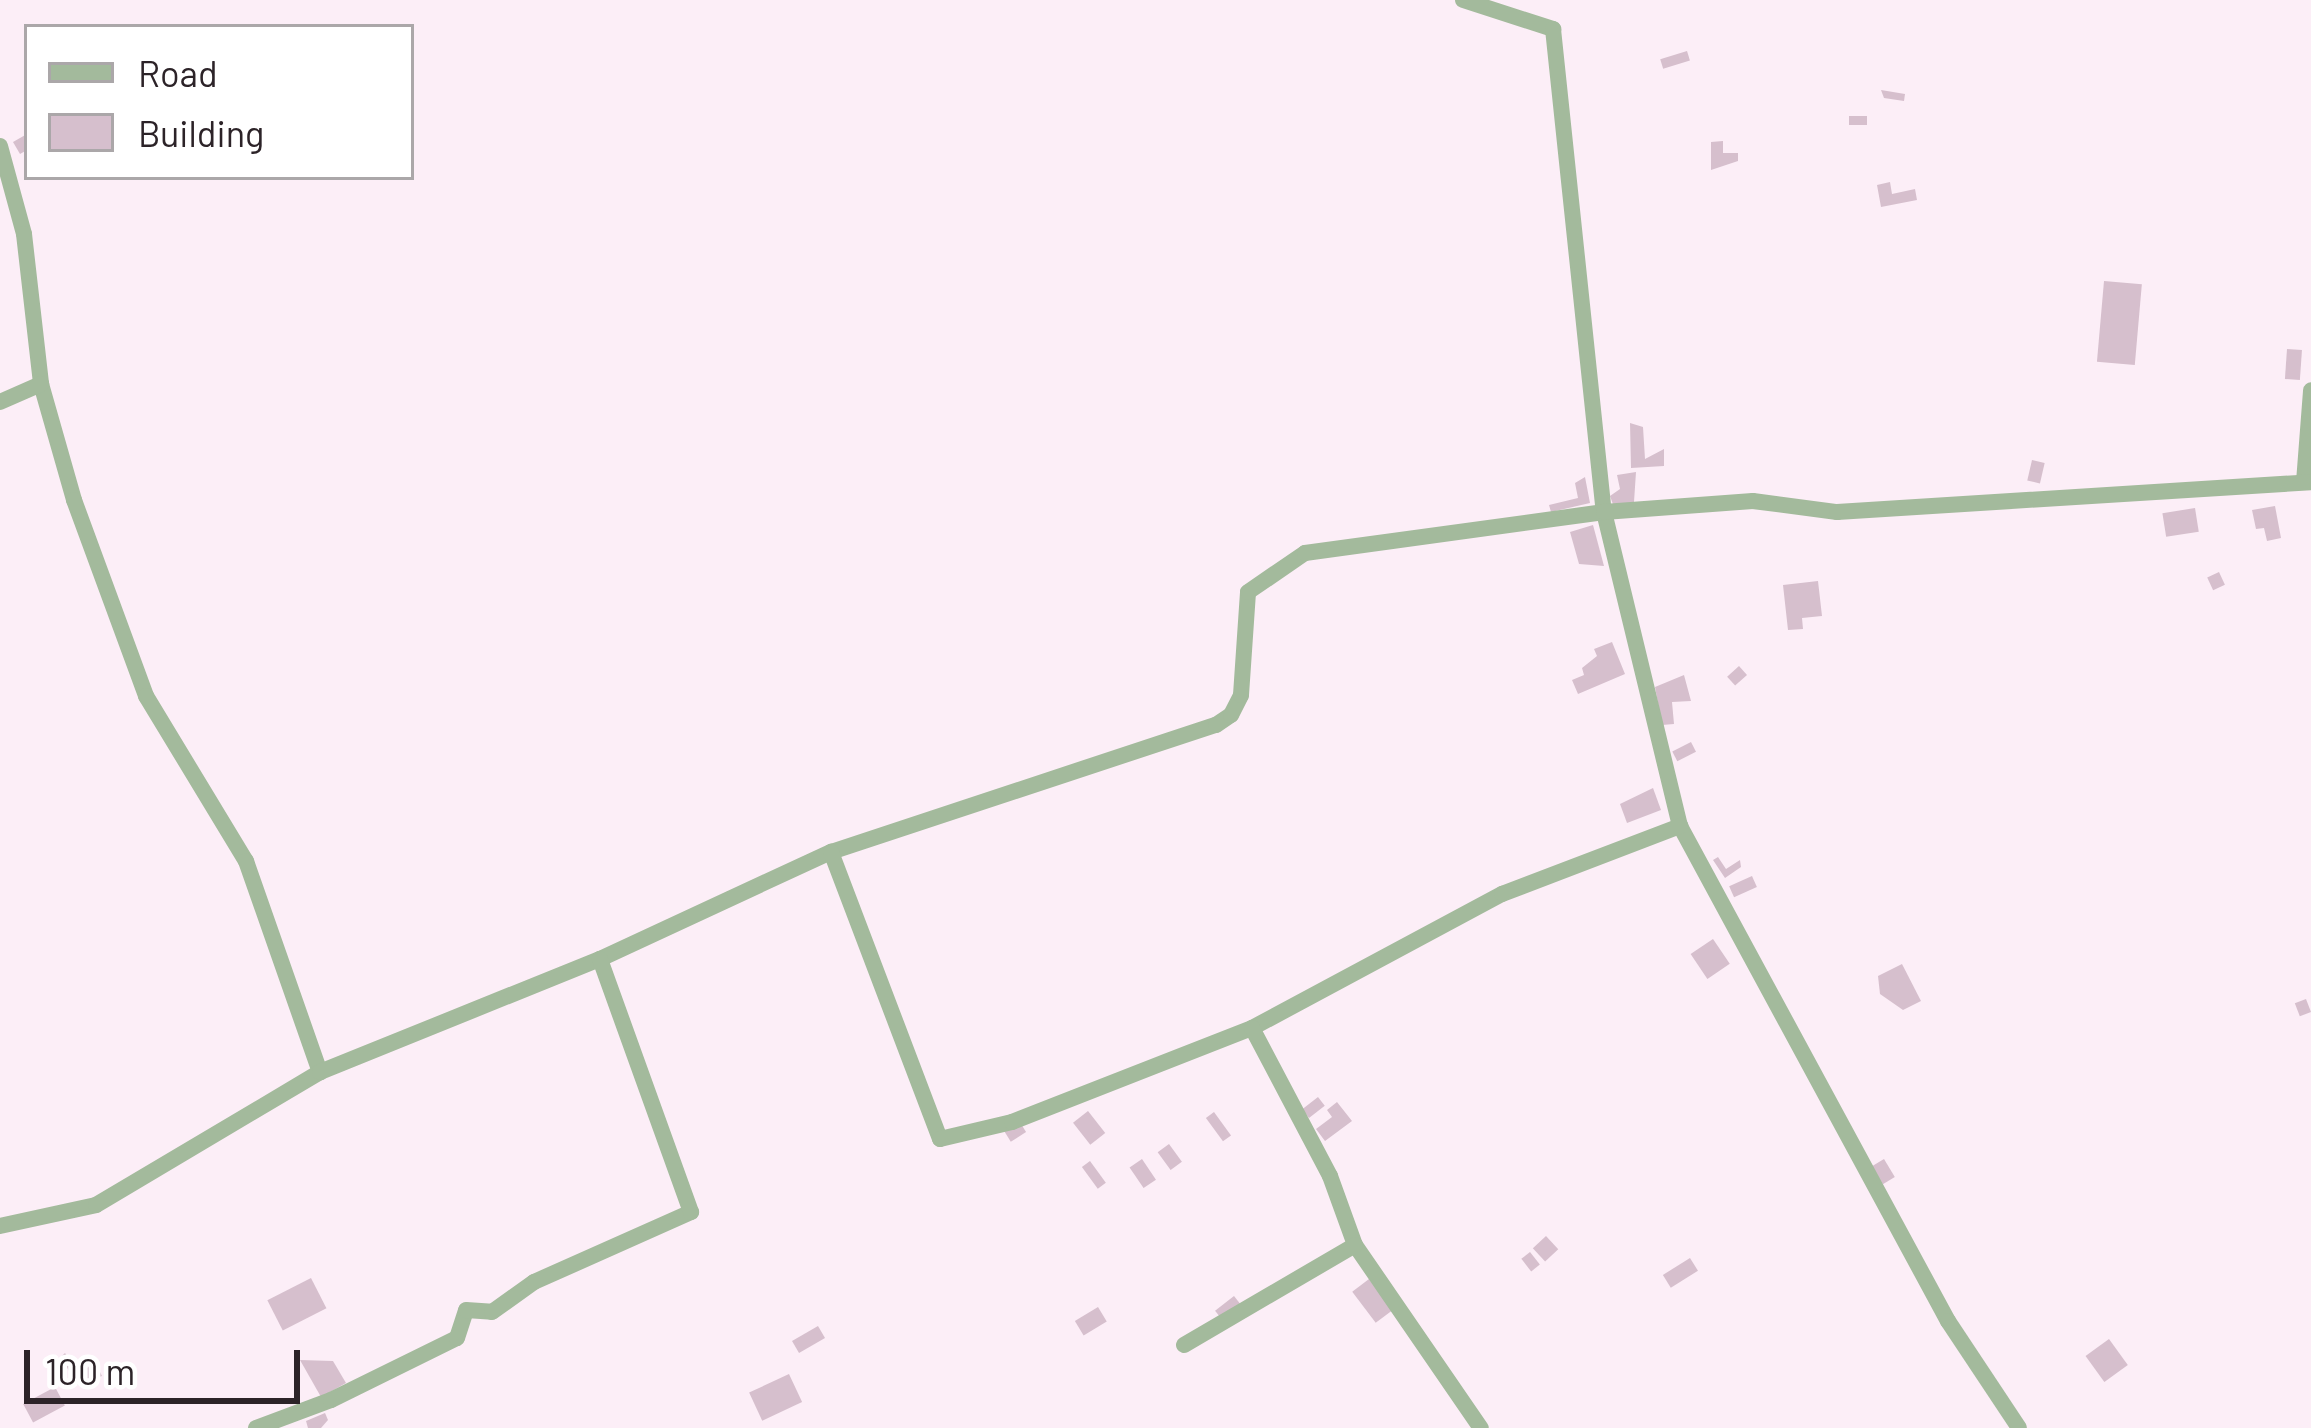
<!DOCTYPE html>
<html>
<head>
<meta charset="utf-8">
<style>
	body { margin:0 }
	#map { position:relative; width:2311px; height:1428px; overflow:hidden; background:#fceef7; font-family:Barlow,sans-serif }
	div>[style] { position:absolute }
	.building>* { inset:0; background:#d6bfcd; transform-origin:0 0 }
	.street>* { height:16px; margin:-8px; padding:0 8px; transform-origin:8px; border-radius:8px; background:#a3ba9c }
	span { translate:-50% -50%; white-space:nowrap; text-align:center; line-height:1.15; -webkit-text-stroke:12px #fff; paint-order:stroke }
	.legend { position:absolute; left:24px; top:24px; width:390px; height:156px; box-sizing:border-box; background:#fff; border:3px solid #aba7a9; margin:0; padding:15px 21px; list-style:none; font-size:36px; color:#2c2328 }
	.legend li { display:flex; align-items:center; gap:24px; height:60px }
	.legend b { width:60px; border:3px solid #aba7a9 }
	.scale { position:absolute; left:24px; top:1350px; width:276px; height:54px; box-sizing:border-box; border:6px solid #2c2328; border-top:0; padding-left:15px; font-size:36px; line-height:42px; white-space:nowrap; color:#2c2328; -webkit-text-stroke:9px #fff; paint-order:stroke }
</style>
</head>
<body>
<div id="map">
	<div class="building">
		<div style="left:1687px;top:51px;width:10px;height:28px;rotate:73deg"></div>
		<div style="clip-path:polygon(1881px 90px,1905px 94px,1904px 101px,1884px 98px)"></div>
		<div style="left:1849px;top:116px;width:18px;height:9px"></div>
		<div style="clip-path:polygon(27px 134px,27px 150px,20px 154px,13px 142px)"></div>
		<div style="clip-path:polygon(1723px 141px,1723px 153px,1738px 153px,1738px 161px,1711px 170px,1711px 142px)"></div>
		<div style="clip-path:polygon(1890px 182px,1892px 194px,1915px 189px,1917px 200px,1881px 207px,1877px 185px)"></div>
		<div style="left:2104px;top:281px;width:38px;height:81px;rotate:5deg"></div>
		<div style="left:2287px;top:349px;width:15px;height:30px;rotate:4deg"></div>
		<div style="clip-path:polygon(1630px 423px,1643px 427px,1645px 459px,1664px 449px,1664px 466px,1631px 468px)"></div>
		<div style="left:2032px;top:460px;width:13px;height:21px;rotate:13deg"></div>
		<div style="clip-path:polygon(1636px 472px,1634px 502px,1614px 507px,1610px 496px,1620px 489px,1617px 475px)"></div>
		<div style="clip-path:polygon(1585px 477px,1590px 503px,1551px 512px,1549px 505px,1578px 498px,1575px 483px)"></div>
		<div style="clip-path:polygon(2275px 506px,2281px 538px,2267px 541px,2264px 528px,2256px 529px,2252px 510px)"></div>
		<div style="left:2195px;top:508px;width:24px;height:33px;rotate:81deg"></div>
		<div style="clip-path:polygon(1593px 525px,1604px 566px,1579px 564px,1570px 532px)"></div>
		<div style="left:2219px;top:572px;width:14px;height:13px;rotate:65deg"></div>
		<div style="clip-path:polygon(1818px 581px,1822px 616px,1802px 618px,1803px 629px,1788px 630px,1783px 585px)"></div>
		<div style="clip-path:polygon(1612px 642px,1625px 674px,1578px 694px,1572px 680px,1584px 675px,1582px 668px,1597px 656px,1594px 649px)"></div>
		<div style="left:1739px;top:666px;width:12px;height:16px;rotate:48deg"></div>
		<div style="clip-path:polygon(1684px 675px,1691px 701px,1672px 702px,1674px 724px,1662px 725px,1655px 687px)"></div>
		<div style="left:1691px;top:742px;width:11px;height:21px;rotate:63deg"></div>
		<div style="clip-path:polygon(1653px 788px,1661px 810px,1627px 823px,1620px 804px)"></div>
		<div style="clip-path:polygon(1718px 857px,1726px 869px,1740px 860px,1741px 867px,1725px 878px,1713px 860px)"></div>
		<div style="left:1752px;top:876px;width:12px;height:25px;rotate:66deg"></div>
		<div style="left:1713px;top:939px;width:30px;height:27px;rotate:56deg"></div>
		<div style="clip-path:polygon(1902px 964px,1921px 1001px,1903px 1010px,1880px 994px,1878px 976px)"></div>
		<div style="left:2306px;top:999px;width:14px;height:12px;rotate:69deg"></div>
		<div style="left:1318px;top:1097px;width:11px;height:20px;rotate:52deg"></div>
		<div style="clip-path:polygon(1337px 1102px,1352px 1121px,1325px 1141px,1316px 1129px,1332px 1117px,1327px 1110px)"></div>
		<div style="left:1088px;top:1111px;width:28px;height:19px;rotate:52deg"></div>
		<div style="left:1214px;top:1112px;width:29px;height:10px;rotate:54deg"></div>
		<div style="left:1016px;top:1116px;width:19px;height:18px;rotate:58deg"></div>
		<div style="left:1169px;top:1144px;width:22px;height:14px;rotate:54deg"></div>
		<div style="left:1142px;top:1159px;width:25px;height:15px;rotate:56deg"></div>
		<div style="left:1884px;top:1159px;width:21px;height:14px;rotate:59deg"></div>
		<div style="left:1090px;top:1161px;width:27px;height:10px;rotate:54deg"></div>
		<div style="left:1546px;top:1236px;width:18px;height:18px;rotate:47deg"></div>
		<div style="left:1530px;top:1252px;width:16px;height:11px;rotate:52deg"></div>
		<div style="left:1690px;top:1258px;width:15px;height:32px;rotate:58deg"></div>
		<div style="left:311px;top:1278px;width:34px;height:49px;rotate:63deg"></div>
		<div style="left:1369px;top:1279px;width:39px;height:21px;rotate:53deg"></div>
		<div style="left:1234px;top:1296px;width:16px;height:24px;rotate:52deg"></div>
		<div style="left:1098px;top:1307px;width:17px;height:27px;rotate:59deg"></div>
		<div style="left:818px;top:1326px;width:14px;height:30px;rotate:60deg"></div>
		<div style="left:2109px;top:1339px;width:32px;height:29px;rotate:54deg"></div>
		<div style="clip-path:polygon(65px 1353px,77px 1372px,96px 1364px,102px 1376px,77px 1385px,61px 1357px)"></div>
		<div style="clip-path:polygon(300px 1360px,333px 1361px,346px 1383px,321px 1397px)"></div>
		<div style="left:789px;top:1374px;width:31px;height:44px;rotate:65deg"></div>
		<div style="left:55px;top:1387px;width:21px;height:36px;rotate:62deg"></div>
		<div style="clip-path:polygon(325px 1413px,328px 1420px,321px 1428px,308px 1428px,306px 1421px)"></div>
	</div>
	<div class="street">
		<div style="left:1463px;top:0;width:95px;rotate:17.9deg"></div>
		<div style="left:1553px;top:29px;width:486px;rotate:84deg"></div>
		<div style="left:1604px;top:512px;width:323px;rotate:76.4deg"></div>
		<div style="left:1680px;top:826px;width:563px;rotate:61.57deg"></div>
		<div style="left:1948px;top:1321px;width:128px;rotate:56.4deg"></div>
		<div style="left:0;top:146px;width:91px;rotate:74.7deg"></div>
		<div style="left:24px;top:234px;width:151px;rotate:83.5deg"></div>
		<div style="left:41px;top:384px;width:121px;rotate:74.1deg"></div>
		<div style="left:74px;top:500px;width:209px;rotate:69.8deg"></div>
		<div style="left:146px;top:696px;width:193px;rotate:58.8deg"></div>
		<div style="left:246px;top:861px;width:224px;rotate:70.7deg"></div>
		<div style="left:0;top:402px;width:45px;rotate:-23.7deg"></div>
		<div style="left:2304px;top:482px;width:92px;rotate:-85.6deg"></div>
		<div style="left:831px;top:852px;width:405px;rotate:-18.3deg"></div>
		<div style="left:1216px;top:725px;width:18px;rotate:-34deg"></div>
		<div style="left:1231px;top:715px;width:22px;rotate:-63deg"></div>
		<div style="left:1241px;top:695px;width:103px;rotate:-86.1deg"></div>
		<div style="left:1248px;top:592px;width:69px;rotate:-34.4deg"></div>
		<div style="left:1305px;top:553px;width:302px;rotate:-7.8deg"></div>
		<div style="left:1604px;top:512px;width:149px;rotate:-4.2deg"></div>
		<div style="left:1753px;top:501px;width:85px;rotate:7.5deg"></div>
		<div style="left:1837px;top:512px;width:475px;rotate:-3.6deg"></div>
		<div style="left:1252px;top:1028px;width:284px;rotate:-28.2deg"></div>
		<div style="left:1502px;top:894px;width:191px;rotate:-20.9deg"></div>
		<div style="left:0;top:1226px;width:98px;rotate:-12.3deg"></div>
		<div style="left:96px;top:1205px;width:261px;rotate:-30.7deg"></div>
		<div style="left:320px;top:1072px;width:302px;rotate:-22deg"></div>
		<div style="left:600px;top:959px;width:255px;rotate:-24.9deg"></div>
		<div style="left:831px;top:852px;width:307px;rotate:69.2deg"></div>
		<div style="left:940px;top:1139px;width:74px;rotate:-13.3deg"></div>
		<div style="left:1012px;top:1122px;width:258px;rotate:-21.4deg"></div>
		<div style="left:1252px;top:1028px;width:167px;rotate:62.2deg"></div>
		<div style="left:1330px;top:1176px;width:73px;rotate:70.1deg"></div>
		<div style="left:1355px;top:1245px;width:222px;rotate:55.5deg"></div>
		<div style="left:1184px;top:1345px;width:198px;rotate:-30.3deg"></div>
		<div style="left:256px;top:1428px;width:80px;rotate:-20.5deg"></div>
		<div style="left:331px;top:1400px;width:140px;rotate:-26.2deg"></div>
		<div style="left:457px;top:1338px;width:29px;rotate:-72deg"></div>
		<div style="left:466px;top:1310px;width:26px;rotate:4deg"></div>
		<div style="left:492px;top:1312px;width:52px;rotate:-35.5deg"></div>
		<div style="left:534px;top:1282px;width:172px;rotate:-24deg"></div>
		<div style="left:691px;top:1212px;width:269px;rotate:-109.8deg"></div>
	</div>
	<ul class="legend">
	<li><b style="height:15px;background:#a3ba9c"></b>Road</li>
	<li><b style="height:33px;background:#d6bfcd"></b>Building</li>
	</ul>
	<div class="scale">100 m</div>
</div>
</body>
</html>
